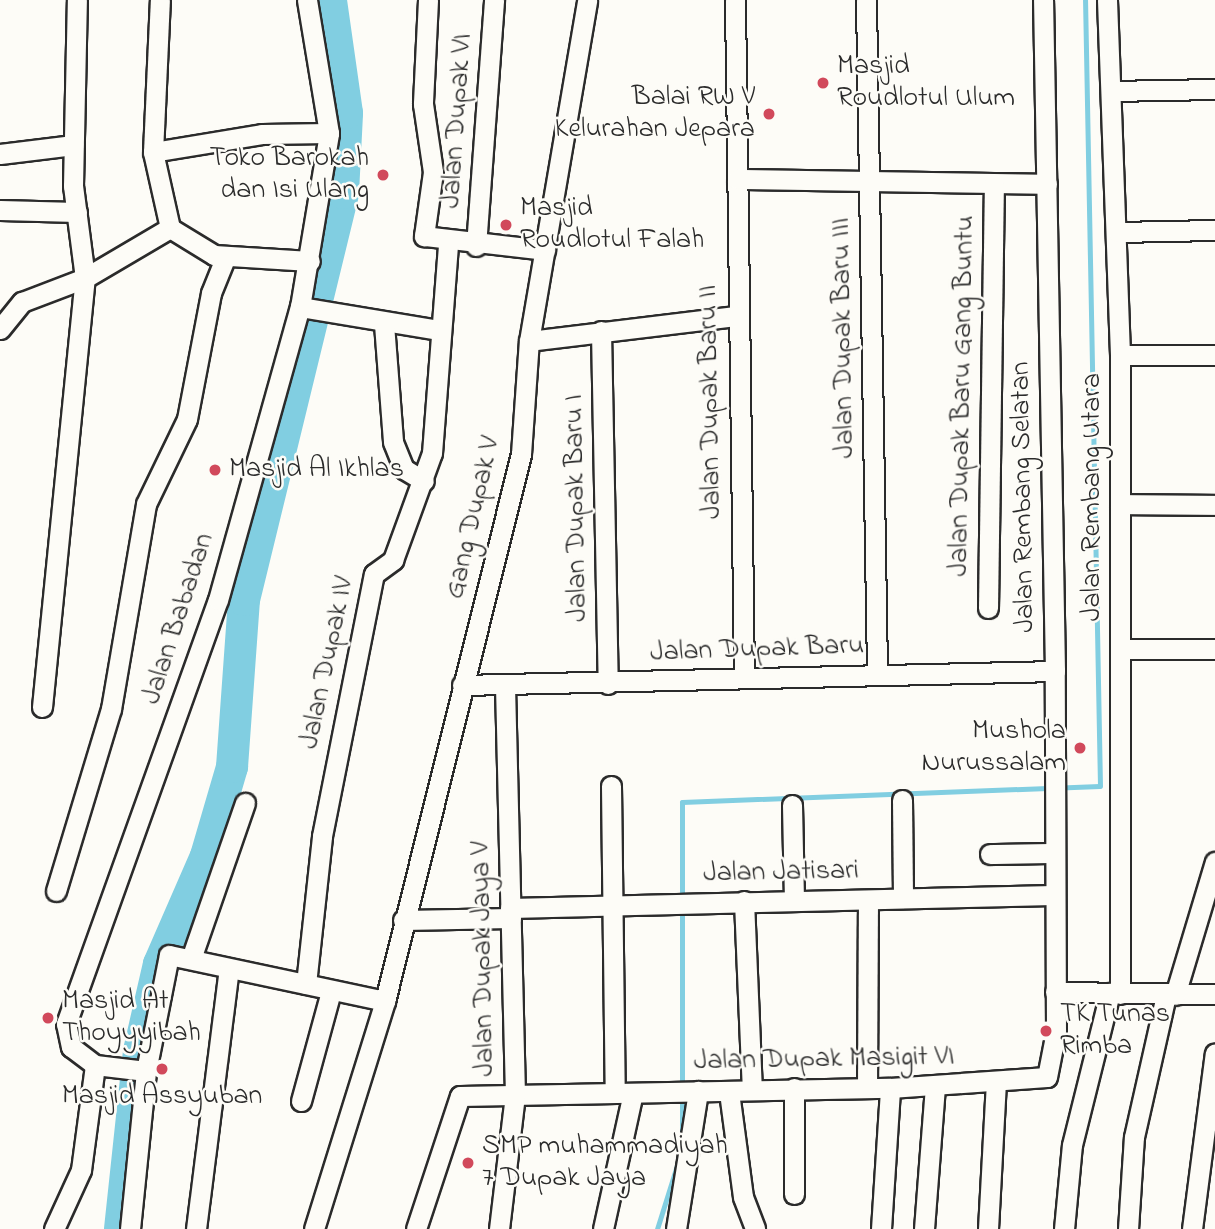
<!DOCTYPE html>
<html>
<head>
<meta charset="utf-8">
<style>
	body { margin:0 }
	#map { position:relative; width:1215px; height:1229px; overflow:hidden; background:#fdfcf7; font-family:"Indie Flower",sans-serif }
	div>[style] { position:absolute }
	.stream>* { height:5px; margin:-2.5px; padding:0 2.5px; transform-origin:2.5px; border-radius:2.5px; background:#81cee1 }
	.river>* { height:32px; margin:-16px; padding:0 16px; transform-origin:16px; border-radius:16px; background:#81cee1 }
	.roads { filter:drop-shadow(2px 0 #2b2b2b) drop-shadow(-2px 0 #2b2b2b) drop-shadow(0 2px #2b2b2b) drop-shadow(0 -2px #2b2b2b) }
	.street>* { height:19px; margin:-9.5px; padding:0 9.5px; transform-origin:9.5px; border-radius:9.5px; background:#fdfcf7 }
	.dots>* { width:19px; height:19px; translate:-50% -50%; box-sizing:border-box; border:4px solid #fdfcf7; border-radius:50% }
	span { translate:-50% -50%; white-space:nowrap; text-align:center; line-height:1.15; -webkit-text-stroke:5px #fdfcf7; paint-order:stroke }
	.poi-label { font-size:28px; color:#2b2b2b }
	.left { translate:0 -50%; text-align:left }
	.right { translate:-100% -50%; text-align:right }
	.street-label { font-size:28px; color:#2b2b2b }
</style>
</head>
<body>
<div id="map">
	<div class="stream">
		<div style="left:682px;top:1135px;width:333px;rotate:-90deg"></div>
		<div style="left:682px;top:802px;width:418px;rotate:-2.2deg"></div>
		<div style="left:1100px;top:786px;width:786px;rotate:-91.09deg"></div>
		<div style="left:657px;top:1229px;width:70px;rotate:-72.6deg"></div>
	</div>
	<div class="river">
		<div style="left:120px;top:1229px;width:179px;rotate:-83.9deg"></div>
		<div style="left:139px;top:1051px;width:89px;rotate:-77.1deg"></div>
		<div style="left:159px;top:964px;width:118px;rotate:-66.5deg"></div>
		<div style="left:206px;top:856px;width:93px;rotate:-73.7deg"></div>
		<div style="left:232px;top:767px;width:167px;rotate:-85.9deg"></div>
		<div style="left:244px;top:600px;width:419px;rotate:-76.3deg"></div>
		<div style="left:343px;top:193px;width:80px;rotate:-87.1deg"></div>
		<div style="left:347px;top:113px;width:114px;rotate:-98.1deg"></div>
	</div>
	<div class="roads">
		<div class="street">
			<div style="left:428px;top:0;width:104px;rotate:92.8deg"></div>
			<div style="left:423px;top:104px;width:69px;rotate:81.6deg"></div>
			<div style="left:433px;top:172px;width:65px;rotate:98deg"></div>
			<div style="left:424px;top:236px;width:122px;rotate:6.6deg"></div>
			<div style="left:735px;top:0;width:678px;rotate:89.24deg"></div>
			<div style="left:866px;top:0;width:674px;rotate:89.06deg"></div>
			<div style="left:1107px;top:0;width:355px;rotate:87.9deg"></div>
			<div style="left:1120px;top:355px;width:639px;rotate:90deg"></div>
			<div style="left:1111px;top:91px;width:104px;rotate:-1.1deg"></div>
			<div style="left:153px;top:152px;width:152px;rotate:-87.4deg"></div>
			<div style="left:0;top:154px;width:74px;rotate:-7deg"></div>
			<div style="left:737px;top:179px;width:310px;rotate:0.9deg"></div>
			<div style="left:0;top:210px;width:77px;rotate:1.5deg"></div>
			<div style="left:170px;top:228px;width:78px;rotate:-102.6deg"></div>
			<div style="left:153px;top:152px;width:110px;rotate:-9.4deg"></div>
			<div style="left:262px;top:134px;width:67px;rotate:-0.9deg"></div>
			<div style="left:1118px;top:232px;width:97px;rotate:-1.2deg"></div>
			<div style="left:476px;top:246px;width:247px;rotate:-85.8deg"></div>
			<div style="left:300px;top:307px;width:141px;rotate:9.4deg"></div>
			<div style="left:384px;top:324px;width:118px;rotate:85.6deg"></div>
			<div style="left:393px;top:442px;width:29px;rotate:68deg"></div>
			<div style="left:404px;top:469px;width:23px;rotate:31deg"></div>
			<div style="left:0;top:329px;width:35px;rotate:-51deg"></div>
			<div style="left:22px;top:302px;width:67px;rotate:-20.9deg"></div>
			<div style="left:85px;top:278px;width:99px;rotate:-30.5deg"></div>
			<div style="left:170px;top:228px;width:52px;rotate:31.5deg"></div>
			<div style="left:214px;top:255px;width:96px;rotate:3.6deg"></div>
			<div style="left:601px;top:331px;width:353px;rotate:88.9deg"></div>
			<div style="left:529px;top:341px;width:209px;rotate:-6.9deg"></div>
			<div style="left:1120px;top:355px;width:95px"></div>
			<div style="left:1120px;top:504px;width:95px;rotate:0.6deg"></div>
			<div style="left:988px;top:608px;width:424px;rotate:-89.2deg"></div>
			<div style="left:1123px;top:649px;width:92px"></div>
			<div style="left:462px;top:685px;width:593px;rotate:-1.35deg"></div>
			<div style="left:42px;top:707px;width:431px;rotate:-84.3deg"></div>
			<div style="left:85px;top:278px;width:93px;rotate:-97.4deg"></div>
			<div style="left:73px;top:186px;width:186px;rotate:-88.8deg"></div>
			<div style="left:611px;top:786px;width:307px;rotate:89.3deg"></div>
			<div style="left:902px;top:800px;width:96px;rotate:89.4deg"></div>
			<div style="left:792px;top:805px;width:94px;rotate:88.8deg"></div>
			<div style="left:990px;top:854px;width:64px;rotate:-0.9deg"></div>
			<div style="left:56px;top:891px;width:190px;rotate:-73.2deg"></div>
			<div style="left:111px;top:709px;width:208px;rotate:-80.3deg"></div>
			<div style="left:146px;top:504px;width:94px;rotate:-64.2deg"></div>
			<div style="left:187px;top:419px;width:128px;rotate:-79.2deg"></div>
			<div style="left:211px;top:293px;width:40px;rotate:-68deg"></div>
			<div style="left:744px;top:901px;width:189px;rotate:87.6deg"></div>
			<div style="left:510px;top:908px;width:543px;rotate:-1.37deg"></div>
			<div style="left:403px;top:920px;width:108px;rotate:-1.1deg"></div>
			<div style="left:192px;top:956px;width:162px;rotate:-70.9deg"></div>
			<div style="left:306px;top:984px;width:149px;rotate:-83.8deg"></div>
			<div style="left:322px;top:836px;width:267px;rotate:-78.8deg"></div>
			<div style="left:374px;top:574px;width:24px;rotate:-36deg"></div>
			<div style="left:393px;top:560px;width:114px;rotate:-70deg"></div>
			<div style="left:432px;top:453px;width:211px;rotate:-85.6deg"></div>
			<div style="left:1055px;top:992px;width:160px;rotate:0.7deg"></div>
			<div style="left:1175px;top:995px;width:139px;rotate:-73.3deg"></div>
			<div style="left:146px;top:1071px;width:51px;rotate:-173.3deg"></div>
			<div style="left:95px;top:1065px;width:30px;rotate:-143deg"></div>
			<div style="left:71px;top:1047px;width:24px;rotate:-102deg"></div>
			<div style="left:66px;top:1024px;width:450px;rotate:-70.3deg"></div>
			<div style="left:218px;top:600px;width:304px;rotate:-74.4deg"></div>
			<div style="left:300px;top:307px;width:176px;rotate:-80.5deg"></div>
			<div style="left:329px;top:133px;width:135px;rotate:-99.4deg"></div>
			<div style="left:867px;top:1087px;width:187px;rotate:-89.7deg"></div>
			<div style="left:729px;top:1092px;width:106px;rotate:82.4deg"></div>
			<div style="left:743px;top:1197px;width:34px;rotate:69deg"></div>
			<div style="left:301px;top:1101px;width:114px;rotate:-74.7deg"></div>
			<div style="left:794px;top:1194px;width:106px;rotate:-90deg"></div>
			<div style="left:54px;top:1229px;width:65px;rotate:-65.4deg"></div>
			<div style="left:81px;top:1170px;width:106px;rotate:-82.4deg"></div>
			<div style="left:130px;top:1229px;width:159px;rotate:-84.2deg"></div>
			<div style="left:146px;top:1071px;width:118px;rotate:-78.8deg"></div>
			<div style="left:169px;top:955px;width:221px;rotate:12deg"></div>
			<div style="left:196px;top:1229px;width:262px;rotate:-82.8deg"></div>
			<div style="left:314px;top:1229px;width:239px;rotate:-72.7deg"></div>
			<div style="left:385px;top:1001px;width:564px;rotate:-76.04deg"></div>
			<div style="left:521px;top:454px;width:113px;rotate:-86deg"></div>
			<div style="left:529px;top:341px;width:346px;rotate:-80.3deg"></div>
			<div style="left:416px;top:1229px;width:140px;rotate:-71.7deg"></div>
			<div style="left:460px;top:1096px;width:430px;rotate:-1.1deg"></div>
			<div style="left:890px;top:1088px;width:157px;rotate:-4deg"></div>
			<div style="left:1047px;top:1077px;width:47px;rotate:-78.9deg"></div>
			<div style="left:1056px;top:1031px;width:360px;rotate:-90.2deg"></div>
			<div style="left:1055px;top:671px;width:671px;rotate:-91.02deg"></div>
			<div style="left:499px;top:1229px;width:135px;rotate:-83.2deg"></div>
			<div style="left:515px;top:1095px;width:409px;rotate:-91.4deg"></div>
			<div style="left:603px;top:1229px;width:139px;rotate:-77.6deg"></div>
			<div style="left:676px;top:1229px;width:140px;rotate:-80.9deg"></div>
			<div style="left:881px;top:1229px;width:141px;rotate:-86.3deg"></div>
			<div style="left:924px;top:1229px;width:143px;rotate:-85.6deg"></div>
			<div style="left:988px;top:1229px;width:146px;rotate:-86.9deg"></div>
			<div style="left:1064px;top:1229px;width:84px;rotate:-84.6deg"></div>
			<div style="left:1072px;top:1145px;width:157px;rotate:-76deg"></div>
			<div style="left:1128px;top:1229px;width:92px;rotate:-86.3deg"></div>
			<div style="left:1134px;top:1137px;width:146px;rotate:-77.3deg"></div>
			<div style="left:1192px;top:1229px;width:177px;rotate:-82.6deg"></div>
		</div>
	</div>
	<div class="dots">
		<div style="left:823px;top:83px;background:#d1495b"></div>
		<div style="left:769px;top:114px;background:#d1495b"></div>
		<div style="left:383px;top:175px;background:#d1495b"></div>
		<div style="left:506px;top:225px;background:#d1495b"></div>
		<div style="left:215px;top:470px;background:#d1495b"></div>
		<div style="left:1080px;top:748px;background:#d1495b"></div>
		<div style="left:48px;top:1018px;background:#d1495b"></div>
		<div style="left:1046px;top:1031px;background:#d1495b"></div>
		<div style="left:162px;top:1069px;background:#d1495b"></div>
		<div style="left:468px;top:1163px;background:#d1495b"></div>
	</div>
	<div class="poi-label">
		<span class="left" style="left:837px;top:83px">Masjid<br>Roudlotul Ulum</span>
		<span class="right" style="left:755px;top:114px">Balai RW V<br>Kelurahan Jepara</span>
		<span class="right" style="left:369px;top:175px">Toko Barokah<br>dan Isi Ulang</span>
		<span class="left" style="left:520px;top:225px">Masjid<br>Roudlotul Falah</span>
		<span class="left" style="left:229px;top:470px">Masjid Al Ikhlas</span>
		<span class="right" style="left:1066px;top:748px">Mushola<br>Nurussalam</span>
		<span class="left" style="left:62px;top:1018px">Masjid At<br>Thoyyyibah</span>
		<span class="left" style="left:1060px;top:1031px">TK Tunas<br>Rimba</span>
		<span style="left:162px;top:1097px">Masjid Assyuban</span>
		<span class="left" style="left:482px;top:1163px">SMP muhammadiyah<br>7 Dupak Jaya</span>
	</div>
	<div class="street-label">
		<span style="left:458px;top:121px;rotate:-86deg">Jalan Dupak VI</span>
		<span style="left:844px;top:338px;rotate:-91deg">Jalan Dupak Baru III</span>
		<span style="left:963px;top:396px;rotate:-89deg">Jalan Dupak Baru Gang Buntu</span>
		<span style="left:711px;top:402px;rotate:-91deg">Jalan Dupak Baru II</span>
		<span style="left:1024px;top:497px;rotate:-91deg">Jalan Rembang Selatan</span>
		<span style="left:1093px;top:497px;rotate:-90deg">Jalan Rembang Utara</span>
		<span style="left:577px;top:508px;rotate:-91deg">Jalan Dupak Baru I</span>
		<span style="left:474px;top:518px;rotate:-77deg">Gang Dupak V</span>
		<span style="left:179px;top:619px;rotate:-72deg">Jalan Babadan</span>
		<span style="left:757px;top:650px;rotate:-2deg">Jalan Dupak Baru</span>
		<span style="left:328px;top:663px;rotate:-78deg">Jalan Dupak IV</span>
		<span style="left:781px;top:873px;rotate:-1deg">Jalan Jatisari</span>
		<span style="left:484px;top:959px;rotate:-91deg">Jalan Dupak Jaya V</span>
		<span style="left:824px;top:1060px;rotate:-1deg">Jalan Dupak Masigit VI</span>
	</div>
</div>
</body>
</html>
